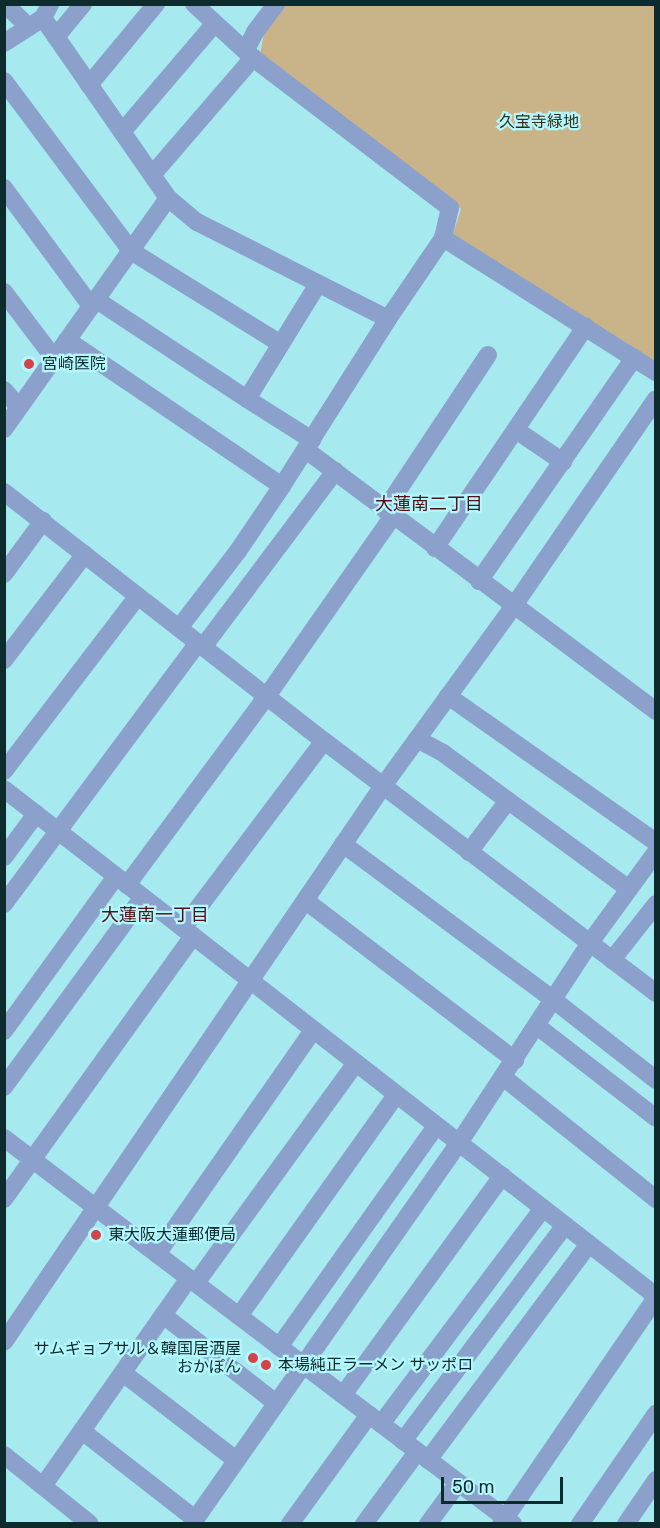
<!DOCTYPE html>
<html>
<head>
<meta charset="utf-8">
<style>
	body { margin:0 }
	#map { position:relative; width:660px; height:1528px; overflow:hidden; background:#a6eaf0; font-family:Rubik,"Noto Sans JP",sans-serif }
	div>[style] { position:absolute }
	.green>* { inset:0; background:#c9b389 }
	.minor>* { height:18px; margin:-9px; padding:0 9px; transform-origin:9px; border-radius:9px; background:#8ba1cc }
	.dots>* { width:16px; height:16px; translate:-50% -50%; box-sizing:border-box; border:3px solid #b3f8fe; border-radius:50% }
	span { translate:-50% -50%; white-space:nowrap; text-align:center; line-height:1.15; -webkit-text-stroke:4.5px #b3f8fe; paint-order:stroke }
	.park-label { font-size:16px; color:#3a2c0f }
	.poi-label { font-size:16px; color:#0d2a2c }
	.left { translate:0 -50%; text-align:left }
	.right { translate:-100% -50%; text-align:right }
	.neighbourhood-label { font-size:18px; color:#551014 }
	.frame { position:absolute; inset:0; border:6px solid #0d2a2c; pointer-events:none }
	.scale { position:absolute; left:441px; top:1477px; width:122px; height:27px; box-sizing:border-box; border:3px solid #0d2a2c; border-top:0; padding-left:8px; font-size:18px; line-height:21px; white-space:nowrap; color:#0d2a2c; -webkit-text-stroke:4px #b3f8fe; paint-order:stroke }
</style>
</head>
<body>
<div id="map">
	<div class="green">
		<div style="clip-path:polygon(285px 5px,655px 5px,655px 371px,452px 237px,461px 209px,260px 54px,264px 33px)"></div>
	</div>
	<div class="minor">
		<div style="left:5px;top:4px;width:33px;rotate:44deg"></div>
		<div style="left:56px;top:37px;width:43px;rotate:-50.7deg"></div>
		<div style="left:4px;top:43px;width:46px;rotate:-32.7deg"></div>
		<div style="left:43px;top:18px;width:16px;rotate:-63deg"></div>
		<div style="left:246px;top:50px;width:20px;rotate:-63deg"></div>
		<div style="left:255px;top:32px;width:35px;rotate:-53deg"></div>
		<div style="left:4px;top:81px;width:212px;rotate:53.2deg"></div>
		<div style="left:131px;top:251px;width:176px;rotate:31.8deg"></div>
		<div style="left:89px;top:85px;width:105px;rotate:-50.4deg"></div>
		<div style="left:122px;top:132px;width:143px;rotate:-49.5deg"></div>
		<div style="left:152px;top:175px;width:155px;rotate:-49.2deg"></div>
		<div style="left:4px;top:188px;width:147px;rotate:53.6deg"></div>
		<div style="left:168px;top:198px;width:38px;rotate:40deg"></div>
		<div style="left:197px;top:222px;width:214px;rotate:26.9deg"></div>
		<div style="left:443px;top:238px;width:252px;rotate:32.2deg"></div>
		<div style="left:4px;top:292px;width:83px;rotate:52.9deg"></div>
		<div style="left:95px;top:299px;width:182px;rotate:33.3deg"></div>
		<div style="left:247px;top:399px;width:135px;rotate:-58.3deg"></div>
		<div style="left:67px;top:340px;width:260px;rotate:34.2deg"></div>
		<div style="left:4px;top:390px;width:23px;rotate:49deg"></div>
		<div style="left:247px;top:399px;width:77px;rotate:32.2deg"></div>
		<div style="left:4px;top:429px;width:283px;rotate:-54.6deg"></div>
		<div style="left:168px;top:198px;width:219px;rotate:-124.8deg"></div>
		<div style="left:516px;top:430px;width:57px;rotate:34.2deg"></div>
		<div style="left:306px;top:450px;width:437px;rotate:36.7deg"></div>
		<div style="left:4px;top:492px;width:405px;rotate:37.9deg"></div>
		<div style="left:324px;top:741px;width:417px;rotate:37.2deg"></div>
		<div style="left:385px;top:510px;width:186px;rotate:-56.4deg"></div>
		<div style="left:435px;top:548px;width:268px;rotate:-55.8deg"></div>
		<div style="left:4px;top:574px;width:66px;rotate:-53.7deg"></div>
		<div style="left:479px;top:581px;width:272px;rotate:-55.2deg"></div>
		<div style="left:179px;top:628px;width:97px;rotate:-52.5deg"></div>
		<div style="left:238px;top:551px;width:78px;rotate:-55.9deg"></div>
		<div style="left:282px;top:486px;width:198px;rotate:-57.6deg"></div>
		<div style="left:388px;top:319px;width:98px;rotate:-55.8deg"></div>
		<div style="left:443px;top:238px;width:31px;rotate:-77deg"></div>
		<div style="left:450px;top:208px;width:248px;rotate:-142.7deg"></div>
		<div style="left:253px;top:58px;width:80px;rotate:-137.5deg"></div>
		<div style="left:203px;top:647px;width:220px;rotate:-53.1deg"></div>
		<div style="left:4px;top:660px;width:133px;rotate:-52.6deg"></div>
		<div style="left:448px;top:696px;width:254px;rotate:35.1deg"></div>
		<div style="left:417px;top:739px;width:30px;rotate:28deg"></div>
		<div style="left:443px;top:753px;width:230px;rotate:36.2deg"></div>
		<div style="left:4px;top:771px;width:220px;rotate:-52.6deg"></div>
		<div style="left:4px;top:789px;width:826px;rotate:37.87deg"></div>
		<div style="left:343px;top:844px;width:264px;rotate:36.5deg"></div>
		<div style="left:555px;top:1001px;width:128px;rotate:38deg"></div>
		<div style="left:469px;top:852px;width:63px;rotate:-52.8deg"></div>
		<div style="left:4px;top:857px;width:54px;rotate:-53.3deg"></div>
		<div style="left:127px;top:885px;width:235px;rotate:-53.5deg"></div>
		<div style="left:267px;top:696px;width:220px;rotate:-55deg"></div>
		<div style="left:306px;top:901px;width:263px;rotate:37.3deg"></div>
		<div style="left:4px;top:904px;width:325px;rotate:-53.4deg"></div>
		<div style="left:183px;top:928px;width:234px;rotate:-53deg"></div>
		<div style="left:612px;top:960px;width:71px;rotate:-51.8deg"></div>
		<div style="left:537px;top:1026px;width:150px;rotate:37.7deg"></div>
		<div style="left:4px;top:1031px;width:191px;rotate:-54.1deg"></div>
		<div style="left:503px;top:1077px;width:196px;rotate:38.6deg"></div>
		<div style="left:4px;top:1087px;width:235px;rotate:-53.8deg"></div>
		<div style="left:4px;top:1138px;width:639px;rotate:37.17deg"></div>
		<div style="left:4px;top:1199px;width:324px;rotate:-54.3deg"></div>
		<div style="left:157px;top:1254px;width:273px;rotate:-55.1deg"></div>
		<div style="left:196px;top:1283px;width:272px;rotate:-54deg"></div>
		<div style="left:163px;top:1315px;width:143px;rotate:37.9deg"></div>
		<div style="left:239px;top:1316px;width:271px;rotate:-54.6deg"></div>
		<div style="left:4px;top:1342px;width:673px;rotate:-55.72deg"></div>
		<div style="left:383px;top:786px;width:221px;rotate:-54deg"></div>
		<div style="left:513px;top:607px;width:252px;rotate:-55.5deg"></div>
		<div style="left:279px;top:1347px;width:271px;rotate:-54.6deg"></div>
		<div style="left:123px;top:1373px;width:143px;rotate:37.6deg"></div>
		<div style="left:343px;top:1395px;width:271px;rotate:-54deg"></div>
		<div style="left:381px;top:1424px;width:270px;rotate:-53.1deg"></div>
		<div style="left:82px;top:1431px;width:143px;rotate:37.9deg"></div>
		<div style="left:403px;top:1441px;width:270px;rotate:-53.1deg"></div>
		<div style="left:4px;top:1455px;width:110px;rotate:38.7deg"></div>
		<div style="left:428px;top:1460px;width:269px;rotate:-53.3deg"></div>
		<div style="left:43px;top:1486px;width:254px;rotate:-54.9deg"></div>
		<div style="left:192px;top:1524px;width:465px;rotate:-55deg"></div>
		<div style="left:459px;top:1143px;width:238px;rotate:-56.8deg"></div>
		<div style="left:589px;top:944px;width:114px;rotate:-53.9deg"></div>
		<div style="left:290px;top:1524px;width:135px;rotate:-54.1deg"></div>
		<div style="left:364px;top:1524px;width:89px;rotate:-53.6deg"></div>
		<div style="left:428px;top:1524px;width:51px;rotate:-53.8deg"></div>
		<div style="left:501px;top:1524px;width:274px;rotate:-55.6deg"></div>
		<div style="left:580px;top:1524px;width:134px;rotate:-55.4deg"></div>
		<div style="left:626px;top:1524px;width:53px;rotate:-55.7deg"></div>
	</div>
	<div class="dots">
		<div style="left:29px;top:364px;background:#d34347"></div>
		<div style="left:96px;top:1235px;background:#d34347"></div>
		<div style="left:253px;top:1358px;background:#d34347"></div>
		<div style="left:266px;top:1365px;background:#d34347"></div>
	</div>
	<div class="park-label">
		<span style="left:539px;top:122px">久宝寺緑地</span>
	</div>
	<div class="poi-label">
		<span class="left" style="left:42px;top:364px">宮崎医院</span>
		<span class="left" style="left:108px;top:1235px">東大阪大蓮郵便局</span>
		<span class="right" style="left:241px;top:1358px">サムギョプサル＆韓国居酒屋<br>おかぽん</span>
		<span class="left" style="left:278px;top:1365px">本場純正ラーメン サッポロ</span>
	</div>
	<div class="neighbourhood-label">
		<span style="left:429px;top:504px">大蓮南二丁目</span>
		<span style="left:155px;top:915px">大蓮南一丁目</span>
	</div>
	<div class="frame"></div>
	<div class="scale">50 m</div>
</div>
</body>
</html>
